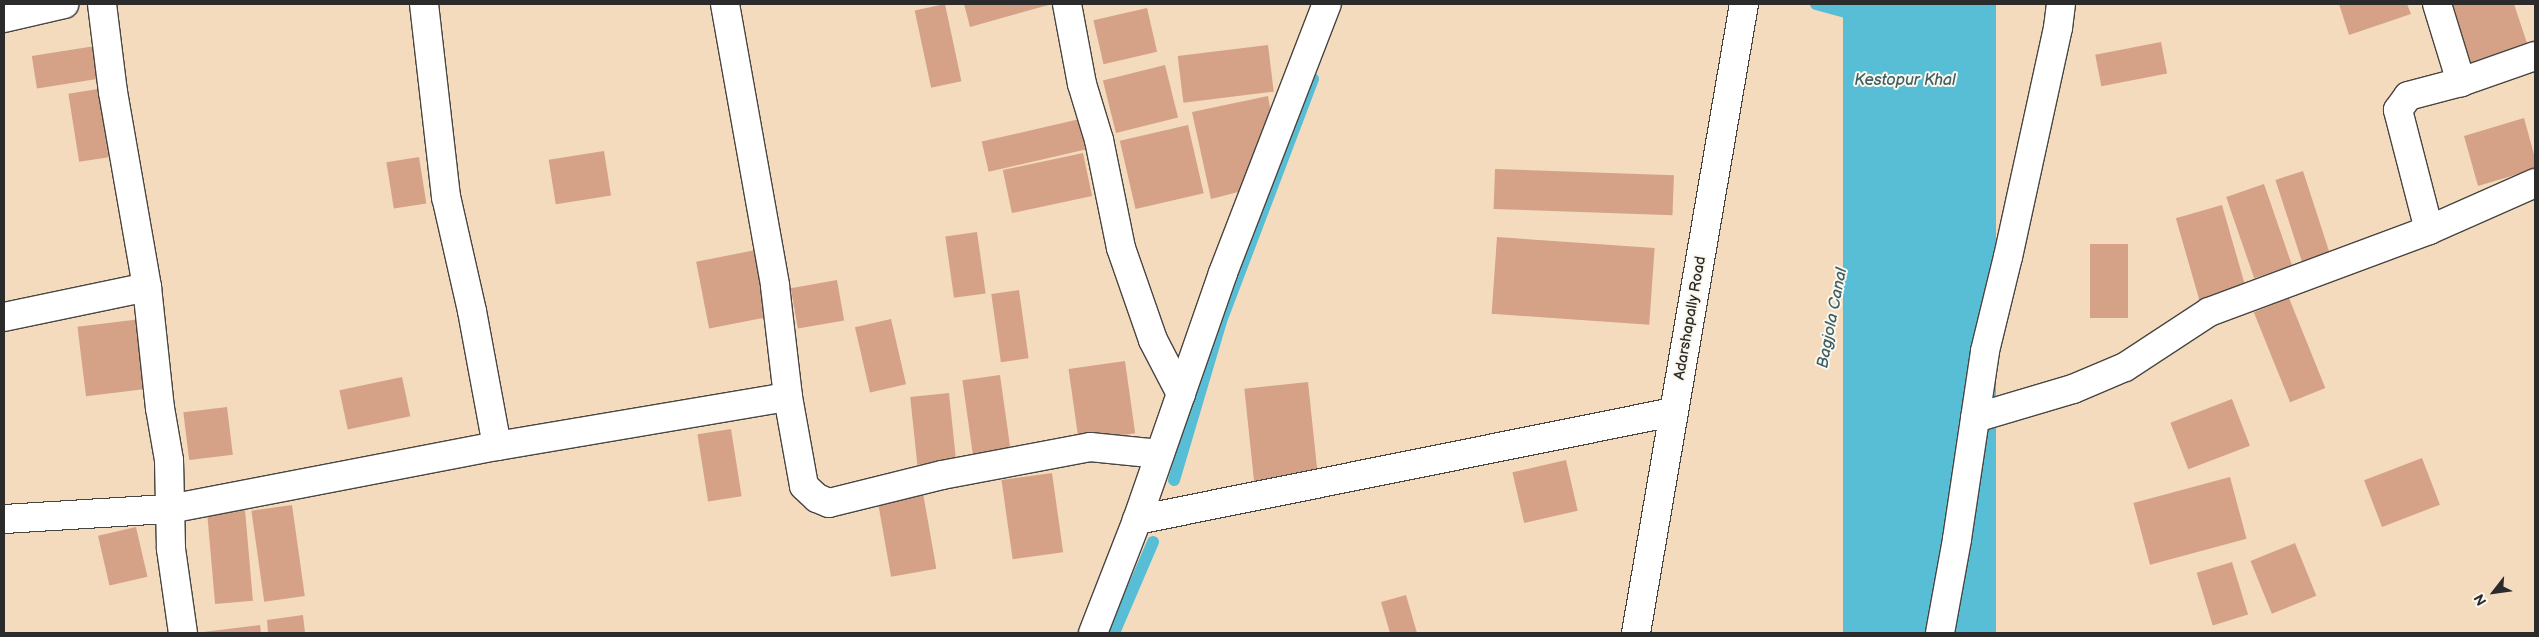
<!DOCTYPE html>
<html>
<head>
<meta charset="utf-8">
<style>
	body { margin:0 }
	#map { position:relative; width:2539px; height:637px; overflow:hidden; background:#f4dbbe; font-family:"Balsamiq Sans",sans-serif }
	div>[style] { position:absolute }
	.water>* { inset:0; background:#58bed5; transform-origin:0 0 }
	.stream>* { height:12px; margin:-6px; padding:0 6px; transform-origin:6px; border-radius:6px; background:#58bed5 }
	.building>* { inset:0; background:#d5a288; transform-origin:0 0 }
	.roads { filter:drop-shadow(1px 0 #494541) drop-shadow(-1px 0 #494541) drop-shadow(0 1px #494541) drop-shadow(0 -1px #494541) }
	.minor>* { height:28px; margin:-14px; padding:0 14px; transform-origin:14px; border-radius:14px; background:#fff }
	.tertiary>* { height:28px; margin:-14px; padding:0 14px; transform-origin:14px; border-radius:14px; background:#fff }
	span { translate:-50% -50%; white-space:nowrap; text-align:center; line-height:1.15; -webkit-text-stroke:4px #fbf7ec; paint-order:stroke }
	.street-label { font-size:15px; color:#2b2b2b }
	.water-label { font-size:16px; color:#3b5e66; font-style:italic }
	.frame { position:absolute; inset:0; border:5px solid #2b2b2b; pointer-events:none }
	.north { position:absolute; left:2469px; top:567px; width:50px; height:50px; -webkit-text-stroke:4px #fbf7ec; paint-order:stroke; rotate:240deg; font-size:14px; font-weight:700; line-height:20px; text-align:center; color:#2b2b2b }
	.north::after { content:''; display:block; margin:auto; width:18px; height:22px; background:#2b2b2b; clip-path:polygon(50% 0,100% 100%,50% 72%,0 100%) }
</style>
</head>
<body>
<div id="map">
	<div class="water">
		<div style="left:1843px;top:4px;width:153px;height:639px"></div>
	</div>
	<div class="stream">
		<div style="left:1816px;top:4px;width:42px;rotate:15deg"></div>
		<div style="left:1174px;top:480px;width:166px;rotate:-73.5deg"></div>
		<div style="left:1221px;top:321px;width:259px;rotate:-69.2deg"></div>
		<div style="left:1114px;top:633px;width:99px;rotate:-66.8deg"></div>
	</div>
	<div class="building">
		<div style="left:945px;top:4px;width:79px;height:31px;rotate:78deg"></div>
		<div style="clip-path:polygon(964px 4px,1052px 4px,970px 27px)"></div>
		<div style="clip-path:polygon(2339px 4px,2407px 4px,2411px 14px,2349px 35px)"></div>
		<div style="clip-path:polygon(2450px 4px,2514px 4px,2528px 46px,2468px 64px)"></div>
		<div style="left:1147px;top:8px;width:45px;height:55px;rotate:77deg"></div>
		<div style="left:2161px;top:42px;width:32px;height:67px;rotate:79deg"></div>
		<div style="left:1268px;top:45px;width:47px;height:91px;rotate:83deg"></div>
		<div style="left:95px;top:46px;width:33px;height:64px;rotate:81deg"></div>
		<div style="left:1165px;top:65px;width:54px;height:64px;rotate:76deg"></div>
		<div style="left:98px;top:89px;width:69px;height:30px;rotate:81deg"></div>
		<div style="clip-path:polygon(1268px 96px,1274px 130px,1242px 191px,1211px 199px,1192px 112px)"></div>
		<div style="left:1084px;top:118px;width:31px;height:105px;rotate:77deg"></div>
		<div style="clip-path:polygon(2524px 118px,2535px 158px,2535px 169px,2478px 186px,2464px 136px)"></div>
		<div style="left:1188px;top:125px;width:70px;height:70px;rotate:77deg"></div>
		<div style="left:604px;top:151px;width:45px;height:56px;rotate:81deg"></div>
		<div style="left:1083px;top:153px;width:44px;height:82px;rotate:78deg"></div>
		<div style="left:419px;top:157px;width:47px;height:33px;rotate:81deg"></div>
		<div style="left:1495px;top:169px;width:179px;height:40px;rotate:2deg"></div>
		<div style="left:2303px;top:171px;width:86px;height:29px;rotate:72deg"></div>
		<div style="left:2264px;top:184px;width:86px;height:40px;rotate:71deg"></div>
		<div style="left:2222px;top:205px;width:88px;height:48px;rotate:74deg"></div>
		<div style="left:977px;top:232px;width:62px;height:32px;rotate:82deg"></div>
		<div style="left:1497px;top:237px;width:158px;height:77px;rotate:4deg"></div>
		<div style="left:2090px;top:244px;width:38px;height:74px"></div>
		<div style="left:756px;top:250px;width:68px;height:61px;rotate:79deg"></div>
		<div style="left:837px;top:280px;width:41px;height:47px;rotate:80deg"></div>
		<div style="left:1019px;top:290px;width:69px;height:28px;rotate:82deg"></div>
		<div style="left:2289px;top:298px;width:97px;height:38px;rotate:68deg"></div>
		<div style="left:141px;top:319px;width:70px;height:64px;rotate:83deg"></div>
		<div style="left:891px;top:319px;width:67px;height:37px;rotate:77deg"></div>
		<div style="left:1125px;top:361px;width:73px;height:57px;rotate:82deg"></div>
		<div style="left:1000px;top:375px;width:75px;height:38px;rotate:82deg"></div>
		<div style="left:402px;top:377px;width:40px;height:64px;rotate:78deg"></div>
		<div style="left:1308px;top:382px;width:98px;height:64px;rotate:84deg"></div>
		<div style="left:949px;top:393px;width:68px;height:39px;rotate:84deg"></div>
		<div style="left:2232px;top:399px;width:50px;height:66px;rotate:69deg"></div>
		<div style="left:227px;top:407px;width:48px;height:44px;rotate:83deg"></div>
		<div style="left:731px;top:429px;width:68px;height:34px;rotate:81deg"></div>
		<div style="left:2422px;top:458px;width:50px;height:62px;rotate:69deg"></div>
		<div style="left:1566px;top:460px;width:52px;height:55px;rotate:77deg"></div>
		<div style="left:1052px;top:473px;width:80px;height:51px;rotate:82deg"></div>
		<div style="left:2230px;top:477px;width:64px;height:100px;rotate:75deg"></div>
		<div style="left:923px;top:493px;width:77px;height:46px;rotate:80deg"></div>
		<div style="left:292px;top:505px;width:92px;height:41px;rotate:82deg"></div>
		<div style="left:245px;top:510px;width:91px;height:38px;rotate:85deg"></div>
		<div style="left:136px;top:527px;width:51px;height:39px;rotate:77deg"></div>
		<div style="left:2295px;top:543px;width:57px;height:48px;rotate:68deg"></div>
		<div style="left:2232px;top:562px;width:55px;height:37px;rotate:73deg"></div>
		<div style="clip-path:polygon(1406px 595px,1417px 633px,1390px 633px,1381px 602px)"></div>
		<div style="clip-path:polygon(303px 615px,305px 633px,268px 633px,267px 620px)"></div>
		<div style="clip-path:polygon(260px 625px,261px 633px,203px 633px,203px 632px)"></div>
	</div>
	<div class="roads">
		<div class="minor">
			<div style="left:102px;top:4px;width:89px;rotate:82.9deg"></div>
			<div style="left:113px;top:92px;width:198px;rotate:80.1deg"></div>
			<div style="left:147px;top:287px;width:122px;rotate:83.9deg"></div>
			<div style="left:160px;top:408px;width:53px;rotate:80.2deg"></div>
			<div style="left:169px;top:460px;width:89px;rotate:88.7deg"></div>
			<div style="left:171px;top:549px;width:85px;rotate:81.9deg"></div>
			<div style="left:725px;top:4px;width:286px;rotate:79.9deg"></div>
			<div style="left:775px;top:286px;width:112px;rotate:83.3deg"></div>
			<div style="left:788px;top:397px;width:90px;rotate:79.8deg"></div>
			<div style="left:804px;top:486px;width:18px;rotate:43deg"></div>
			<div style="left:817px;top:498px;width:13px;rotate:23deg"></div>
			<div style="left:829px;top:503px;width:116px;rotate:-13.9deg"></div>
			<div style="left:942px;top:475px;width:151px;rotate:-10.7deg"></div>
			<div style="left:1090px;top:447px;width:70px;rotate:5.7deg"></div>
			<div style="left:1067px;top:4px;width:81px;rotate:79.4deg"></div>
			<div style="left:1082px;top:84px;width:59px;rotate:73.1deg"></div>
			<div style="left:1099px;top:140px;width:110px;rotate:78.5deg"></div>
			<div style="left:1121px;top:248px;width:97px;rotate:70.8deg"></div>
			<div style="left:1153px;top:340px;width:61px;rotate:62.6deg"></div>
			<div style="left:2437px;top:4px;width:82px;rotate:72.9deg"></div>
			<div style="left:4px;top:18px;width:62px;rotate:-13.1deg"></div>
			<div style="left:2429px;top:230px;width:124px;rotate:-104.5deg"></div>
			<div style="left:2398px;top:110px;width:17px;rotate:-54deg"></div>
			<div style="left:2408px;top:96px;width:55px;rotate:-14.8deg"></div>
			<div style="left:2461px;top:82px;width:78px;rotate:-19.4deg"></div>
			<div style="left:4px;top:317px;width:146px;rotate:-11.8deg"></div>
			<div style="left:1975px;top:418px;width:102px;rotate:-16.5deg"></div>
			<div style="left:2073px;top:389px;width:56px;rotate:-22.9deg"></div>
			<div style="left:2125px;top:367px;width:100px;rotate:-33.2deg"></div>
			<div style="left:2209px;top:312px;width:235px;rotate:-20.4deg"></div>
			<div style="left:2429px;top:230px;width:116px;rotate:-23.9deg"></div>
			<div style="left:497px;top:446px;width:295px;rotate:-9.6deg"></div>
			<div style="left:4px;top:519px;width:165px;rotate:-3.5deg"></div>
			<div style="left:169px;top:509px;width:334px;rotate:-10.9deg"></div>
			<div style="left:497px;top:446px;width:137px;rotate:-100.5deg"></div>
			<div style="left:472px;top:311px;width:117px;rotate:-102.8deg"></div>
			<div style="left:446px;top:197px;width:194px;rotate:-96.5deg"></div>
			<div style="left:1137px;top:520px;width:262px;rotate:-70.8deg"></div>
			<div style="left:1223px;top:273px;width:288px;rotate:-68.9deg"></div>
			<div style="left:1093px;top:633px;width:121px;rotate:-68.7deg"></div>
			<div style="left:1137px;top:520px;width:547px;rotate:-11.39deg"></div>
			<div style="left:1940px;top:633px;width:96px;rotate:-79.7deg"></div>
			<div style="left:1957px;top:539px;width:190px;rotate:-81.5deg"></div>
			<div style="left:1985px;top:351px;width:97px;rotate:-76.3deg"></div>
			<div style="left:2008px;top:257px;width:234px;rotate:-77.7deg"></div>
			<div style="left:2058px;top:28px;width:24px;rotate:-83deg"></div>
		</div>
		<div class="tertiary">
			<div style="left:1636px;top:633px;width:638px;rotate:-80.26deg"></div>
		</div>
	</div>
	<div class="street-label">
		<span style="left:1690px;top:318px;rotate:-80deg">Adarshapally Road</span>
	</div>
	<div class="water-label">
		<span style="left:1905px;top:81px">Kestopur Khal</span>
		<span style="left:1833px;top:318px;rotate:-79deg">Bagjola Canal</span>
	</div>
	<div class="frame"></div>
	<div class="north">N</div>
</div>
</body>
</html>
